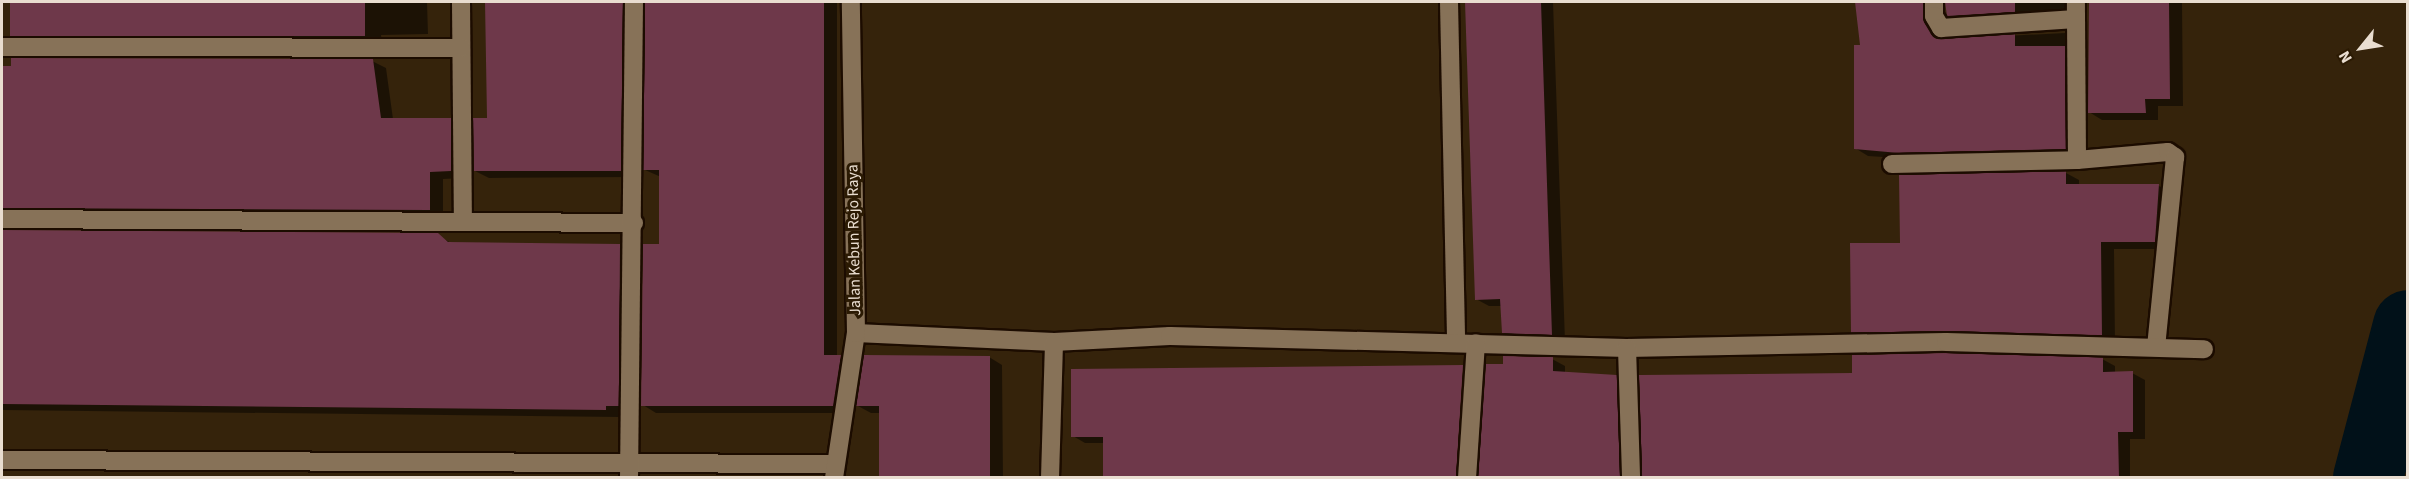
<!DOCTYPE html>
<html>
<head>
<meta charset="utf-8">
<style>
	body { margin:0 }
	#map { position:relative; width:2409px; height:479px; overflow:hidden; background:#35230b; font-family:"Source Sans 3",sans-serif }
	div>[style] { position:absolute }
	.shadow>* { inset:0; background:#0007 }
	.river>* { height:70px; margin:-35px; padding:0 35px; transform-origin:35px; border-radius:35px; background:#011119 }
	.building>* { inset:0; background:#6e384a; transform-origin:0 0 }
	.roads { filter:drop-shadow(2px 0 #1c0c00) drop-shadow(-2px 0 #1c0c00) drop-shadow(0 2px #1c0c00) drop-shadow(0 -2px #1c0c00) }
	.minor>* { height:18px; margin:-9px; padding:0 9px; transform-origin:9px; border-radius:9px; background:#877258 }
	span { translate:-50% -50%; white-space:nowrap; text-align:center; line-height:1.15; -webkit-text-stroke:6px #2b1a03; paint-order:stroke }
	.street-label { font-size:16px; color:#e9ddd0 }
	.frame { position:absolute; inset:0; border:3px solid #e9ddd0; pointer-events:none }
	.north { position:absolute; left:2331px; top:18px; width:60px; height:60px; -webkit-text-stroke:4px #2b1a03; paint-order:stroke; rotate:240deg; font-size:16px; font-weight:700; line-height:24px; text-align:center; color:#e9ddd0 }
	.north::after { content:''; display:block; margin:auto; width:21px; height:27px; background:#e9ddd0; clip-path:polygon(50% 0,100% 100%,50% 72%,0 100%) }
</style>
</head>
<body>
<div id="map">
	<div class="shadow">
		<div style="clip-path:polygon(12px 2px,427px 2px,428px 34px,381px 35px,382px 43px,25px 43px,12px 35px)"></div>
		<div style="clip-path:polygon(487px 2px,641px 2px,634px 177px,489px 178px,475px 171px,489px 120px)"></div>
		<div style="clip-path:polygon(647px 2px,837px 2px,837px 357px,854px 364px,847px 413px,656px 413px,643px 405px,661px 245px,661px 177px,645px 170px)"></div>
		<div style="clip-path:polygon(1466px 2px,1553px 2px,1565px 341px,1516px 340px,1503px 333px,1502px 306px,1489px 306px,1476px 299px)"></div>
		<div style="clip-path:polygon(1856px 2px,1941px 2px,1935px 24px,1944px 39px,2065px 33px,2077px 40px,2078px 156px,1913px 159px,1868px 156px,1855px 148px,1861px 47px)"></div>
		<div style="clip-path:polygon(1946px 2px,2082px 2px,2078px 15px,1962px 23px,1949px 15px)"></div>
		<div style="clip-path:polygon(2089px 2px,2182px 2px,2183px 106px,2158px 106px,2158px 120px,2102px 120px,2089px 112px)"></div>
		<div style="clip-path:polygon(372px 61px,386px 68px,393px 119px,450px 120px,464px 127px,464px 178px,443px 179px,443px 217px,4px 226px,5px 232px,437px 235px,451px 243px,620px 245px,633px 253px,632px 413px,619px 413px,619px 417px,2px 410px,2px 68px)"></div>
		<div style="clip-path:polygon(2066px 173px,2079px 180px,2079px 186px,2159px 186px,2172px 193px,2168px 249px,2114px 249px,2115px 342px,1866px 339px,1853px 332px,1902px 245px,1901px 177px)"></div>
		<div style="clip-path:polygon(989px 357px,1002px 365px,1003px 478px,881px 478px,881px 413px,871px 413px,858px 406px)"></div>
		<div style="clip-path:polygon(1552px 359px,1565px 366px,1565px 373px,1616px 376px,1629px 384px,1632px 478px,1489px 478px,1490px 366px)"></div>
		<div style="clip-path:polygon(2102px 359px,2115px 366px,2115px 373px,2132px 373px,2145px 380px,2145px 439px,2130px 439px,2130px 478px,1644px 478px,1641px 376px,1854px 375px)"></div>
		<div style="clip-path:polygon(1442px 373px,1441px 478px,1105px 478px,1104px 443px,1085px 443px,1073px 436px)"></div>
	</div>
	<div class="river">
		<div style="left:2368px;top:478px;width:158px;rotate:-75.3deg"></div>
	</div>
	<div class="building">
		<div style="left:10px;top:2px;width:355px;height:34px"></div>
		<div style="clip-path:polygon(485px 2px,623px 2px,621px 171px,474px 171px,473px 118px,487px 118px)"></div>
		<div style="clip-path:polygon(645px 2px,824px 2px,824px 355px,841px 355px,833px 406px,641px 406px,643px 244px,659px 244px,659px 170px,643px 170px)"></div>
		<div style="clip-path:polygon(1465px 2px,1541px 2px,1552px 335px,1502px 333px,1500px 299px,1475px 300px)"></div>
		<div style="clip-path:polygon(1855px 2px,1923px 2px,1924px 22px,1932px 34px,1941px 39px,2015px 34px,2015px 46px,2065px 46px,2066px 149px,1899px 153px,1854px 149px,1854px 45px,1860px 45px)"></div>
		<div style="clip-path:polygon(1945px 2px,2015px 2px,2015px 12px,1947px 16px)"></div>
		<div style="clip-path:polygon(2089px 2px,2169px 2px,2170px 99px,2145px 99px,2146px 113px,2088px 113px)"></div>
		<div style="clip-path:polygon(11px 58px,373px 59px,381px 118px,451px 118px,451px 171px,430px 172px,430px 210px,2px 208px,2px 66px,11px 66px)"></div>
		<div style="clip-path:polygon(2066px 171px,2066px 184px,2159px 184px,2155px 242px,2101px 242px,2102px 335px,1851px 333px,1850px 243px,1900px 243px,1899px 175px)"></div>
		<div style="clip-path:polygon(2px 230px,438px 233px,448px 242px,620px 244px,619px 406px,606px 406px,606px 410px,2px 404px)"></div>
		<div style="clip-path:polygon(1946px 353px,2103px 357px,2103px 372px,2133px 371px,2133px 432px,2118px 432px,2119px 477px,1642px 477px,1639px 375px,1852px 373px,1852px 355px)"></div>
		<div style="clip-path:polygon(864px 355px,990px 356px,990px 477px,879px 477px,879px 406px,856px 406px)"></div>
		<div style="clip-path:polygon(1503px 356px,1553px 357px,1553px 371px,1617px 375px,1620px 477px,1478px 477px,1486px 364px,1503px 364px)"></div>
		<div style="clip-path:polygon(1463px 365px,1456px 477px,1103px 477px,1103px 437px,1071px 437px,1071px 369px)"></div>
	</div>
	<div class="roads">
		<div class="minor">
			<div style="left:461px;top:2px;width:217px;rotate:89.5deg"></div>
			<div style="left:1449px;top:2px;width:341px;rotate:88.8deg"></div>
			<div style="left:1934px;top:2px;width:14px;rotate:90deg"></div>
			<div style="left:1934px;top:16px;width:14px;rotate:60deg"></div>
			<div style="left:1941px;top:28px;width:135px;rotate:-3.8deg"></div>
			<div style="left:2px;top:47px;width:459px;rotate:0.1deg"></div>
			<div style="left:2077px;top:160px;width:91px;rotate:-5deg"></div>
			<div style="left:2168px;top:152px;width:9px;rotate:36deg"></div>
			<div style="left:2175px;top:157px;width:191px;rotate:95.7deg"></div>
			<div style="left:1892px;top:164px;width:185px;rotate:-1.2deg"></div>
			<div style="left:2077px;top:160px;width:158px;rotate:-90.4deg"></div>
			<div style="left:2px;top:219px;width:632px;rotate:0.36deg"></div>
			<div style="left:856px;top:333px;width:198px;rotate:2.6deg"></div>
			<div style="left:1054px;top:342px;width:116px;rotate:-3deg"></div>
			<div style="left:1170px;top:336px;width:457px;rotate:1.5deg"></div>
			<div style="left:1627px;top:348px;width:319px;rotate:-1.1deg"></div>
			<div style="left:1946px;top:342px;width:258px;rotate:1.6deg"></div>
			<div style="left:1627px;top:348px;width:130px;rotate:88.2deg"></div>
			<div style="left:2px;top:460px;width:832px;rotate:0.28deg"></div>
			<div style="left:629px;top:478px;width:476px;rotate:-89.4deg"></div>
			<div style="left:834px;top:478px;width:147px;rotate:-81.4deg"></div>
			<div style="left:856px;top:333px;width:331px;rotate:-90.9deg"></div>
			<div style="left:1050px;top:478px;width:136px;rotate:-88.3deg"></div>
			<div style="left:1467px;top:478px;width:135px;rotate:-86.2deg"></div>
		</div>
	</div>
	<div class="street-label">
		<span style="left:854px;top:240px;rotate:-91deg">Jalan Kebun Rejo Raya</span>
	</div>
	<div class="frame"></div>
	<div class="north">N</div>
</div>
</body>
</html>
